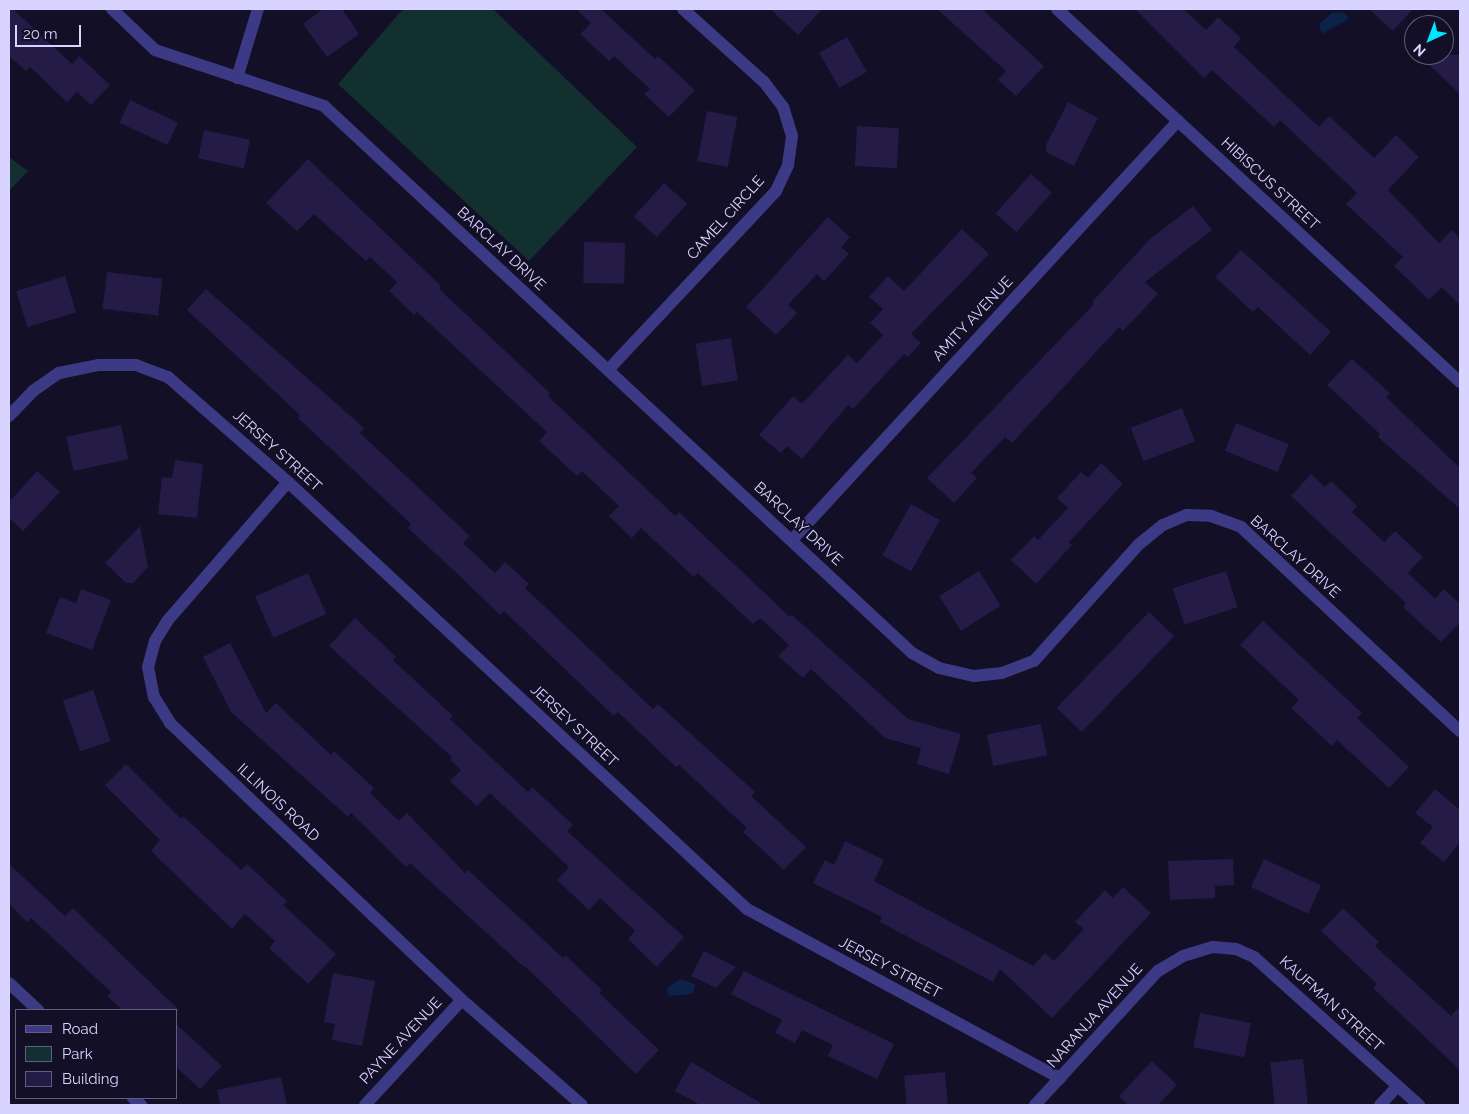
<!DOCTYPE html>
<html>
<head>
<meta charset="utf-8">
<style>
	body { margin:0 }
	#map { position:relative; width:1469px; height:1114px; overflow:hidden; background:#130f26; font-family:Raleway,sans-serif }
	div>[style] { position:absolute }
	.green>* { inset:0; background:#12302f }
	.water>* { inset:0; background:#0c2248 }
	.building>* { inset:0; background:#241b47; transform-origin:0 0 }
	.minor>* { height:12px; margin:-6px; padding:0 6px; transform-origin:6px; border-radius:6px; background:#3d3a85 }
	span { translate:-50% -50%; white-space:nowrap; text-align:center; line-height:1.15; -webkit-text-stroke:4px #130f26; paint-order:stroke }
	.street-label { font-size:15px; color:#d9d4ff }
	.frame { position:absolute; inset:0; border:10px solid #d9d4ff; pointer-events:none }
	.legend { position:absolute; left:15px; top:1009px; width:162px; height:90px; box-sizing:border-box; background:#130f26; border:1px solid #625e7d; margin:0; padding:6px 9px; list-style:none; font-size:15px; color:#d9d4ff }
	.legend li { display:flex; align-items:center; gap:10px; height:25px }
	.legend b { width:25px; border:1px solid #625e7d }
	.north { position:absolute; left:1404px; top:15px; width:50px; height:50px; box-sizing:border-box; background:#130f26; border:1px solid #625e7d; border-radius:50%; rotate:223deg; font-size:14px; font-weight:700; line-height:20px; text-align:center; color:#d9d4ff }
	.north::after { content:''; display:block; margin:auto; width:18px; height:22px; background:#00e5ff; clip-path:polygon(50% 0,100% 100%,50% 72%,0 100%) }
	.scale { position:absolute; left:15px; top:25px; width:66px; height:22px; box-sizing:border-box; border:2px solid #d9d4ff; border-top:0; padding-left:6px; font-size:15px; line-height:18px; white-space:nowrap; color:#d9d4ff; -webkit-text-stroke:4px #130f26; paint-order:stroke }
</style>
</head>
<body>
<div id="map">
	<div class="green">
		<div style="clip-path:polygon(403px 9px,493px 9px,637px 147px,529px 261px,338px 84px)"></div>
		<div style="clip-path:polygon(9px 157px,28px 171px,9px 191px)"></div>
	</div>
	<div class="water">
		<div style="clip-path:polygon(1342px 12px,1348px 16px,1347px 20px,1322px 34px,1319px 24px,1332px 13px)"></div>
		<div style="clip-path:polygon(680px 979px,695px 984px,693px 994px,669px 996px,666px 989px)"></div>
	</div>
	<div class="building">
		<div style="clip-path:polygon(9px 9px,13px 9px,72px 64px,79px 56px,110px 85px,91px 105px,77px 92px,67px 102px,30px 67px,26px 71px,9px 56px)"></div>
		<div style="clip-path:polygon(323px 9px,342px 9px,359px 34px,327px 57px,303px 24px)"></div>
		<div style="clip-path:polygon(576px 9px,601px 9px,655px 59px,658px 56px,695px 90px,669px 117px,644px 94px,650px 89px,614px 56px,609px 61px,580px 34px,591px 23px)"></div>
		<div style="clip-path:polygon(770px 9px,822px 9px,798px 35px)"></div>
		<div style="clip-path:polygon(937px 9px,982px 9px,1044px 66px,1016px 96px,998px 80px,1006px 71px)"></div>
		<div style="clip-path:polygon(1135px 9px,1183px 9px,1206px 30px,1218px 17px,1241px 38px,1234px 47px,1319px 127px,1329px 116px,1374px 158px,1396px 135px,1419px 157px,1388px 190px,1439px 243px,1452px 230px,1460px 239px,1460px 305px,1442px 287px,1429px 300px,1394px 266px,1403px 257px,1346px 204px,1357px 193px,1280px 120px,1274px 127px,1212px 70px,1204px 78px)"></div>
		<div style="clip-path:polygon(1369px 9px,1413px 9px,1393px 31px)"></div>
		<div style="left:847px;top:37px;width:40px;height:32px;rotate:60deg"></div>
		<div style="clip-path:polygon(1419px 55px,1460px 55px,1460px 94px)"></div>
		<div style="left:130px;top:100px;width:53px;height:25px;rotate:25deg"></div>
		<div style="clip-path:polygon(1068px 102px,1098px 118px,1074px 166px,1046px 152px,1046px 145px)"></div>
		<div style="left:707px;top:111px;width:31px;height:51px;rotate:11deg"></div>
		<div style="left:857px;top:126px;width:42px;height:40px;rotate:3deg"></div>
		<div style="left:204px;top:130px;width:47px;height:29px;rotate:12deg"></div>
		<div style="clip-path:polygon(308px 159px,441px 286px,439px 289px,550px 393px,548px 396px,675px 516px,679px 512px,790px 617px,792px 615px,908px 719px,961px 734px,949px 774px,917px 764px,921px 748px,885px 738px,811px 669px,803px 678px,778px 656px,789px 645px,760px 618px,753px 624px,698px 573px,694px 577px,641px 528px,632px 538px,609px 516px,619px 506px,582px 471px,577px 476px,539px 441px,547px 432px,417px 312px,414px 315px,389px 291px,397px 282px,370px 257px,366px 261px,314px 214px,297px 231px,266px 203px)"></div>
		<div style="left:1031px;top:174px;width:28px;height:53px;rotate:42deg"></div>
		<div style="left:664px;top:183px;width:31px;height:45px;rotate:42deg"></div>
		<div style="clip-path:polygon(1193px 206px,1212px 230px,1145px 282px,1158px 294px,1123px 331px,1119px 327px,1012px 443px,1005px 437px,971px 473px,977px 478px,954px 503px,927px 478px,1094px 304px,1092px 302px,1150px 239px)"></div>
		<div style="clip-path:polygon(828px 217px,850px 237px,841px 247px,849px 254px,824px 281px,817px 274px,788px 305px,797px 313px,776px 335px,746px 307px)"></div>
		<div style="clip-path:polygon(962px 229px,989px 254px,911px 334px,921px 343px,908px 357px,904px 354px,853px 409px,848px 405px,802px 459px,787px 446px,781px 453px,759px 435px,793px 396px,802px 404px,848px 355px,857px 363px,883px 335px,870px 323px,883px 309px,869px 297px,888px 276px,904px 291px)"></div>
		<div style="left:584px;top:242px;width:41px;height:41px;rotate:1deg"></div>
		<div style="clip-path:polygon(1241px 250px,1331px 332px,1310px 355px,1258px 307px,1253px 312px,1215px 277px)"></div>
		<div style="left:107px;top:272px;width:56px;height:37px;rotate:7deg"></div>
		<div style="left:65px;top:276px;width:38px;height:51px;rotate:73deg"></div>
		<div style="clip-path:polygon(206px 289px,364px 428px,360px 433px,470px 536px,463px 543px,495px 573px,505px 562px,529px 584px,525px 588px,653px 709px,658px 704px,755px 792px,751px 796px,806px 847px,784px 870px,743px 832px,747px 828px,679px 765px,676px 767px,618px 712px,614px 716px,504px 611px,500px 615px,464px 580px,408px 528px,411px 524px,298px 418px,300px 415px,187px 310px)"></div>
		<div style="left:731px;top:338px;width:43px;height:36px;rotate:81deg"></div>
		<div style="clip-path:polygon(1352px 359px,1390px 393px,1386px 397px,1460px 468px,1460px 509px,1378px 437px,1380px 434px,1327px 385px)"></div>
		<div style="left:1182px;top:408px;width:36px;height:55px;rotate:69deg"></div>
		<div style="left:1236px;top:423px;width:57px;height:30px;rotate:22deg"></div>
		<div style="left:121px;top:425px;width:35px;height:56px;rotate:78deg"></div>
		<div style="clip-path:polygon(175px 460px,203px 464px,197px 518px,158px 514px,162px 477px,172px 478px)"></div>
		<div style="clip-path:polygon(1101px 463px,1123px 484px,1069px 542px,1072px 545px,1036px 584px,1011px 560px,1034px 536px,1038px 540px,1068px 508px,1057px 498px,1081px 472px,1088px 478px)"></div>
		<div style="clip-path:polygon(37px 471px,60px 492px,23px 531px,9px 518px,9px 502px)"></div>
		<div style="clip-path:polygon(1311px 474px,1325px 487px,1331px 481px,1357px 506px,1352px 512px,1384px 542px,1395px 531px,1423px 557px,1408px 573px,1435px 599px,1444px 589px,1460px 604px,1460px 622px,1441px 642px,1403px 607px,1406px 603px,1291px 496px)"></div>
		<div style="left:911px;top:504px;width:33px;height:59px;rotate:29deg"></div>
		<div style="clip-path:polygon(140px 526px,148px 567px,133px 583px,126px 583px,105px 563px)"></div>
		<div style="left:979px;top:571px;width:41px;height:47px;rotate:58deg"></div>
		<div style="left:1226px;top:571px;width:38px;height:56px;rotate:72deg"></div>
		<div style="left:308px;top:573px;width:45px;height:58px;rotate:66deg"></div>
		<div style="clip-path:polygon(81px 589px,111px 600px,92px 650px,46px 633px,60px 597px,76px 603px)"></div>
		<div style="left:1149px;top:612px;width:35px;height:133px;rotate:44deg"></div>
		<div style="clip-path:polygon(355px 618px,396px 657px,393px 660px,453px 716px,450px 719px,528px 792px,532px 787px,573px 825px,567px 831px,684px 937px,657px 967px,628px 939px,635px 931px,600px 898px,589px 910px,557px 880px,569px 867px,490px 793px,477px 806px,450px 781px,461px 770px,450px 760px,452px 757px,329px 646px)"></div>
		<div style="clip-path:polygon(1263px 621px,1362px 713px,1357px 718px,1409px 767px,1389px 788px,1337px 740px,1332px 746px,1291px 708px,1299px 700px,1240px 645px)"></div>
		<div style="clip-path:polygon(230px 643px,266px 713px,276px 703px,331px 755px,334px 751px,374px 788px,370px 793px,399px 821px,407px 813px,465px 873px,468px 870px,563px 958px,566px 956px,602px 990px,599px 993px,659px 1050px,636px 1074px,525px 966px,524px 967px,410px 863px,406px 867px,351px 813px,348px 817px,231px 712px,203px 657px)"></div>
		<div style="left:93px;top:690px;width:54px;height:32px;rotate:71deg"></div>
		<div style="left:1041px;top:724px;width:32px;height:55px;rotate:79deg"></div>
		<div style="clip-path:polygon(126px 764px,181px 819px,183px 816px,241px 870px,247px 864px,287px 901px,283px 905px,336px 954px,308px 984px,269px 948px,275px 941px,245px 914px,232px 929px,151px 851px,160px 840px,105px 785px)"></div>
		<div style="clip-path:polygon(1435px 789px,1460px 810px,1460px 842px,1444px 862px,1420px 843px,1433px 827px,1415px 813px)"></div>
		<div style="clip-path:polygon(845px 841px,884px 860px,874px 881px,1033px 966px,1045px 953px,1054px 961px,1084px 929px,1075px 922px,1105px 890px,1113px 898px,1123px 887px,1151px 913px,1052px 1018px,1000px 969px,993px 982px,880px 922px,882px 917px,813px 883px,825px 860px,834px 865px)"></div>
		<div style="clip-path:polygon(1233px 859px,1234px 885px,1215px 886px,1215px 898px,1170px 900px,1168px 861px)"></div>
		<div style="left:1264px;top:859px;width:63px;height:31px;rotate:25deg"></div>
		<div style="clip-path:polygon(9px 864px,65px 916px,73px 908px,179px 1010px,122px 1010px,107px 996px,111px 992px,31px 918px,27px 922px,9px 904px)"></div>
		<div style="clip-path:polygon(1343px 908px,1379px 942px,1375px 946px,1451px 1016px,1460px 1006px,1460px 1070px,1373px 988px,1377px 984px,1321px 931px)"></div>
		<div style="clip-path:polygon(704px 951px,736px 967px,716px 988px,691px 976px)"></div>
		<div style="clip-path:polygon(744px 971px,894px 1044px,877px 1079px,828px 1056px,833px 1045px,802px 1030px,795px 1043px,775px 1033px,782px 1020px,731px 994px)"></div>
		<div style="clip-path:polygon(333px 973px,375px 981px,362px 1046px,332px 1040px,335px 1024px,324px 1022px)"></div>
		<div style="left:1200px;top:1013px;width:52px;height:35px;rotate:11deg"></div>
		<div style="clip-path:polygon(176px 1024px,222px 1066px,200px 1089px,176px 1067px)"></div>
		<div style="left:1303px;top:1059px;width:46px;height:33px;rotate:84deg"></div>
		<div style="clip-path:polygon(1152px 1061px,1177px 1085px,1158px 1105px,1128px 1105px,1119px 1096px)"></div>
		<div style="clip-path:polygon(691px 1062px,764px 1105px,700px 1105px,675px 1091px)"></div>
		<div style="left:945px;top:1072px;width:33px;height:41px;rotate:85deg"></div>
		<div style="clip-path:polygon(281px 1077px,287px 1105px,220px 1105px,217px 1090px)"></div>
	</div>
	<div class="minor">
		<div style="left:112px;top:9px;width:59px;rotate:43.6deg"></div>
		<div style="left:155px;top:50px;width:178px;rotate:18.3deg"></div>
		<div style="left:324px;top:106px;width:803px;rotate:42.93deg"></div>
		<div style="left:912px;top:653px;width:31px;rotate:29deg"></div>
		<div style="left:939px;top:668px;width:36px;rotate:13deg"></div>
		<div style="left:974px;top:676px;width:28px;rotate:-6deg"></div>
		<div style="left:1002px;top:673px;width:34px;rotate:-21deg"></div>
		<div style="left:1034px;top:661px;width:156px;rotate:-48.1deg"></div>
		<div style="left:1138px;top:545px;width:32px;rotate:-39deg"></div>
		<div style="left:1163px;top:525px;width:26px;rotate:-23deg"></div>
		<div style="left:1187px;top:515px;width:24px;rotate:2deg"></div>
		<div style="left:1211px;top:516px;width:32px;rotate:20deg"></div>
		<div style="left:1241px;top:527px;width:299px;rotate:43deg"></div>
		<div style="left:1057px;top:9px;width:549px;rotate:42.79deg"></div>
		<div style="left:237px;top:78px;width:72px;rotate:-73.1deg"></div>
		<div style="left:608px;top:370px;width:245px;rotate:-46.8deg"></div>
		<div style="left:776px;top:191px;width:29px;rotate:-65deg"></div>
		<div style="left:788px;top:165px;width:29px;rotate:-82deg"></div>
		<div style="left:792px;top:136px;width:30px;rotate:-107deg"></div>
		<div style="left:783px;top:107px;width:31px;rotate:-127deg"></div>
		<div style="left:764px;top:82px;width:109px;rotate:-138deg"></div>
		<div style="left:9px;top:416px;width:35px;rotate:-46deg"></div>
		<div style="left:33px;top:391px;width:32px;rotate:-35deg"></div>
		<div style="left:59px;top:373px;width:41px;rotate:-11.3deg"></div>
		<div style="left:99px;top:365px;width:37px"></div>
		<div style="left:136px;top:365px;width:34px;rotate:21deg"></div>
		<div style="left:168px;top:377px;width:159px;rotate:41.2deg"></div>
		<div style="left:288px;top:482px;width:627px;rotate:42.93deg"></div>
		<div style="left:747px;top:909px;width:356px;rotate:28.4deg"></div>
		<div style="left:288px;top:482px;width:183px;rotate:131deg"></div>
		<div style="left:168px;top:620px;width:25px;rotate:122deg"></div>
		<div style="left:155px;top:641px;width:27px;rotate:105deg"></div>
		<div style="left:148px;top:667px;width:31px;rotate:79deg"></div>
		<div style="left:154px;top:697px;width:31px;rotate:58deg"></div>
		<div style="left:170px;top:723px;width:402px;rotate:43.5deg"></div>
		<div style="left:462px;top:1000px;width:159px;rotate:41.2deg"></div>
		<div style="left:792px;top:540px;width:570px;rotate:-47.35deg"></div>
		<div style="left:9px;top:983px;width:40px;rotate:43deg"></div>
		<div style="left:133px;top:1098px;width:11px;rotate:41deg"></div>
		<div style="left:365px;top:1105px;width:143px;rotate:-47.3deg"></div>
		<div style="left:1035px;top:1105px;width:182px;rotate:-47.5deg"></div>
		<div style="left:1158px;top:971px;width:29px;rotate:-31deg"></div>
		<div style="left:1183px;top:956px;width:31px;rotate:-17deg"></div>
		<div style="left:1213px;top:947px;width:23px;rotate:5deg"></div>
		<div style="left:1236px;top:949px;width:20px;rotate:24deg"></div>
		<div style="left:1254px;top:957px;width:222px;rotate:41.9deg"></div>
		<div style="left:1380px;top:1105px;width:26px;rotate:-47deg"></div>
	</div>
	<div class="street-label">
		<span style="left:1270px;top:184px;rotate:43deg">HIBISCUS STREET</span>
		<span style="left:726px;top:218px;rotate:-48deg">CAMEL CIRCLE</span>
		<span style="left:501px;top:249px;rotate:43deg">BARCLAY DRIVE</span>
		<span style="left:973px;top:319px;rotate:-47deg">AMITY AVENUE</span>
		<span style="left:277px;top:451px;rotate:42deg">JERSEY STREET</span>
		<span style="left:798px;top:524px;rotate:43deg">BARCLAY DRIVE</span>
		<span style="left:1295px;top:557px;rotate:42deg">BARCLAY DRIVE</span>
		<span style="left:574px;top:726px;rotate:43deg">JERSEY STREET</span>
		<span style="left:278px;top:803px;rotate:43deg">ILLINOIS ROAD</span>
		<span style="left:890px;top:968px;rotate:28deg">JERSEY STREET</span>
		<span style="left:1331px;top:1004px;rotate:42deg">KAUFMAN STREET</span>
		<span style="left:1095px;top:1016px;rotate:-48deg">NARANJA AVENUE</span>
		<span style="left:401px;top:1041px;rotate:-47deg">PAYNE AVENUE</span>
	</div>
	<div class="frame"></div>
	<ul class="legend">
	<li><b style="height:6px;background:#3d3a85"></b>Road</li>
	<li><b style="height:14px;background:#12302f"></b>Park</li>
	<li><b style="height:14px;background:#241b47"></b>Building</li>
	</ul>
	<div class="north">N</div>
	<div class="scale">20 m</div>
</div>
</body>
</html>
